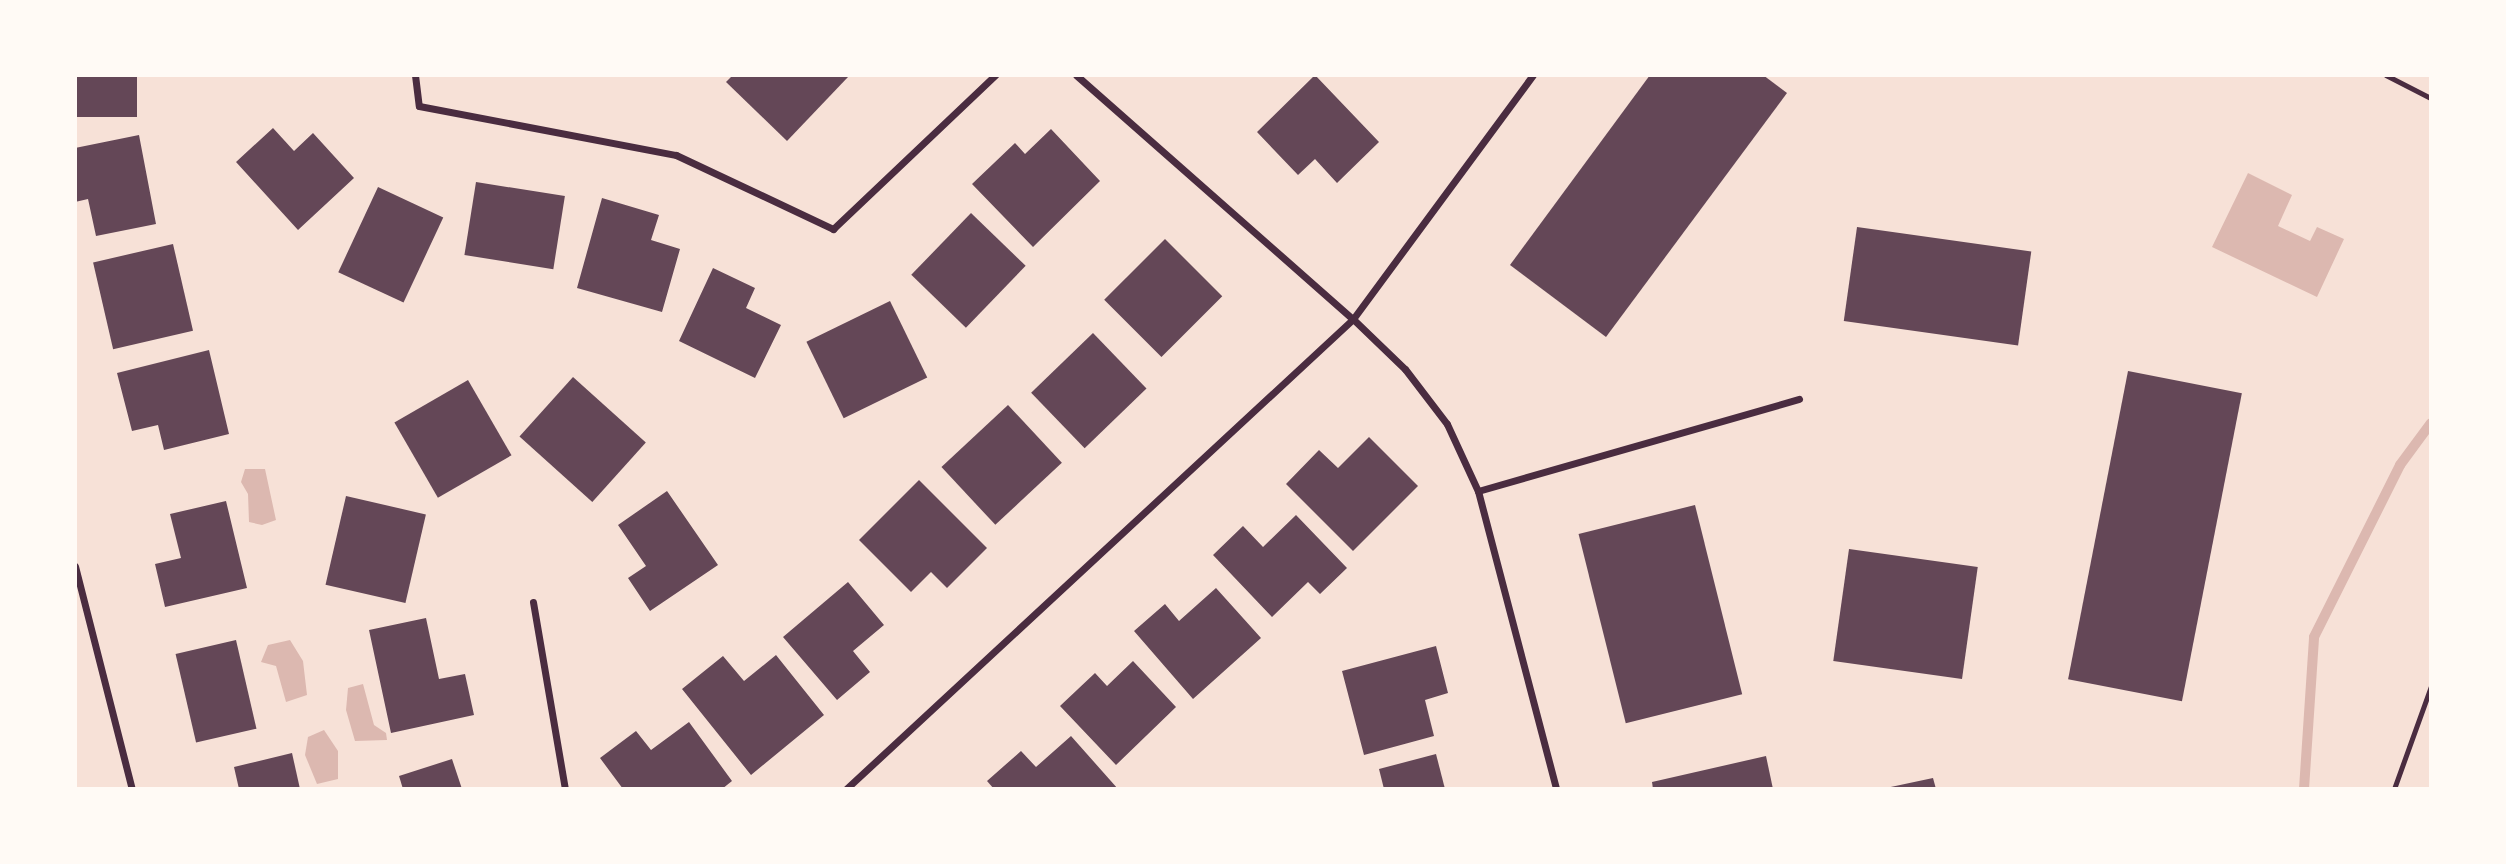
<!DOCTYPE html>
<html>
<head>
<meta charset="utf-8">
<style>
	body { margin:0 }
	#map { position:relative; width:2506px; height:864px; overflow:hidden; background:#f7e1d7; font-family:"PT Serif",serif }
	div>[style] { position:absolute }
	.water>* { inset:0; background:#dcb8b0 }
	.stream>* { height:10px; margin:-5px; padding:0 5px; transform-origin:5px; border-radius:5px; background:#dcb8b0 }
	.building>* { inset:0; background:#644757; transform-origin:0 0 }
	.path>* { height:4.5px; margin:-2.25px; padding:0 2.25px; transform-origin:2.25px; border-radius:2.25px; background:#4a2c40 }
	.minor>* { height:7px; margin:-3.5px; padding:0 3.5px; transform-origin:3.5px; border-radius:3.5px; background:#4a2c40 }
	span { translate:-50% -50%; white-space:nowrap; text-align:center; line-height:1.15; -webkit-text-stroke:7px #fffaf5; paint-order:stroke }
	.frame { position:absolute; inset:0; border:77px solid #fffaf5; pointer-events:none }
</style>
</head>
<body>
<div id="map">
	<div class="water">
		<div style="clip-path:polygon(2248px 173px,2292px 195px,2278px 226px,2310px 241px,2317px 227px,2344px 239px,2317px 297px,2212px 247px)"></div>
		<div style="clip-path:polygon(245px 469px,265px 469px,276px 520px,262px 525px,249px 522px,248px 494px,241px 482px)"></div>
		<div style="clip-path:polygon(290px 640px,303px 661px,307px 695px,286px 702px,276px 666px,261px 662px,268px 645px)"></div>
		<div style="clip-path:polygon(363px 684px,374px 725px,386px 733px,387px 740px,355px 741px,346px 710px,348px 688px)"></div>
		<div style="clip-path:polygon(324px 730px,338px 751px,338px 779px,317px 784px,305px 755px,308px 737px)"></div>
	</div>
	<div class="stream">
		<div style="left:2304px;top:789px;width:152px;rotate:-86.2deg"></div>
		<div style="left:2314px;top:637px;width:192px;rotate:-63.4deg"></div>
		<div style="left:2400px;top:465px;width:52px;rotate:-53.6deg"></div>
	</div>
	<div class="building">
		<div style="left:75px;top:75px;width:62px;height:42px"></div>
		<div style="clip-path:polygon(733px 75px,847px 75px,848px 77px,787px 141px,726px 82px)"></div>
		<div style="clip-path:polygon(1315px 75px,1379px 142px,1337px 183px,1315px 159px,1298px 175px,1257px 132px)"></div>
		<div style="clip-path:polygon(1650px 75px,1763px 75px,1787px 93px,1606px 337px,1510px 265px)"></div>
		<div style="clip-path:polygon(273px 128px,294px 151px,313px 133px,354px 178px,298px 230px,236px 162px)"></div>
		<div style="clip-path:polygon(1051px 129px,1100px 181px,1033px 247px,972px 184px,1015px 143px,1025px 154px)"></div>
		<div style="clip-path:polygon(139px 135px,156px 224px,96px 236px,88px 199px,75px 202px,75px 148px)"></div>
		<div style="left:476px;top:182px;width:90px;height:74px;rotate:9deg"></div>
		<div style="left:378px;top:187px;width:72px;height:94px;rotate:25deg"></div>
		<div style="clip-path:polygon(602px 198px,659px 215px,651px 240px,680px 249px,662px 312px,577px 288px)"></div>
		<div style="left:971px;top:213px;width:76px;height:86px;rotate:44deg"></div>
		<div style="left:1857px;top:227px;width:176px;height:95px;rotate:8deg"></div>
		<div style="left:1165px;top:239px;width:81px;height:86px;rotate:45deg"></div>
		<div style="left:173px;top:244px;width:89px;height:82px;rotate:77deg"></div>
		<div style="clip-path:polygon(713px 268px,755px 288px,746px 308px,781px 325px,755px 378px,679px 341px)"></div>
		<div style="left:890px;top:301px;width:85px;height:93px;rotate:64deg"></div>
		<div style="left:1093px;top:333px;width:77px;height:86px;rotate:46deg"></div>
		<div style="clip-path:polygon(209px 350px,229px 434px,164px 450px,158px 425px,132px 431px,117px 373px)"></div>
		<div style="left:2128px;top:371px;width:116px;height:314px;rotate:11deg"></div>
		<div style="left:573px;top:377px;width:98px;height:80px;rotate:42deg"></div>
		<div style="left:468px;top:380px;width:87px;height:85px;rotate:60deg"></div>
		<div style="left:1008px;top:405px;width:79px;height:91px;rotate:47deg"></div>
		<div style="clip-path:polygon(1369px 437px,1418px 486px,1353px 551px,1286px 484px,1319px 450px,1338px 468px)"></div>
		<div style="clip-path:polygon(919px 480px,987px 548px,947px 588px,931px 572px,911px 592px,859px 540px)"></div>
		<div style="clip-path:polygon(667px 491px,718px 565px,650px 611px,628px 578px,646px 566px,618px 525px)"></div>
		<div style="left:346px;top:496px;width:82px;height:91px;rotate:13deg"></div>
		<div style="clip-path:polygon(226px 501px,247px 588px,165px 607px,155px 564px,181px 558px,170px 514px)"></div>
		<div style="left:1695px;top:505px;width:195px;height:120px;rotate:76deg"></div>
		<div style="clip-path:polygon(1296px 515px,1347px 568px,1320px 594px,1308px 582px,1272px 617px,1213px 555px,1243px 526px,1263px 547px)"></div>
		<div style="left:1849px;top:549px;width:130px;height:113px;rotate:8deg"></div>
		<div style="clip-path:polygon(848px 582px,884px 625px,853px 651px,870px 672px,837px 700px,783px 637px)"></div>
		<div style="clip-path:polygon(1216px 588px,1261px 638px,1193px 699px,1134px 631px,1165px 604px,1179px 621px)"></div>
		<div style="clip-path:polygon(426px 618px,439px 679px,465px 674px,474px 715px,391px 733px,369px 630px)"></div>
		<div style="left:236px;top:640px;width:91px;height:62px;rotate:77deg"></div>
		<div style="clip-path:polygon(1436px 646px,1448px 693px,1425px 700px,1434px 736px,1364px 755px,1342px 671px)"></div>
		<div style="clip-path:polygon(776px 655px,824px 715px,751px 775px,682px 689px,723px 656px,744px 681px)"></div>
		<div style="clip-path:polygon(1133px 661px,1176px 707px,1116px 765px,1060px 706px,1095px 673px,1107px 686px)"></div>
		<div style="clip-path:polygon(689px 722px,732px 781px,722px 789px,623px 789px,600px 758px,636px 731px,651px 750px)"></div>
		<div style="clip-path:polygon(1071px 736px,1118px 789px,994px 789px,987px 781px,1021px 751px,1036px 767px)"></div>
		<div style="clip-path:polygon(292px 753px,300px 789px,239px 789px,234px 767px)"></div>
		<div style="clip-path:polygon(1436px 754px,1445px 789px,1384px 789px,1379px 769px)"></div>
		<div style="clip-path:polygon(1766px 756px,1773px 789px,1653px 789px,1652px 782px)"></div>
		<div style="clip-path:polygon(452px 759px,462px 789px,403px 789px,399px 776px)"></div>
		<div style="clip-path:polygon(1933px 778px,1936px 789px,1886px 789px,1886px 788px)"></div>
	</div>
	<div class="path">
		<div style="left:2386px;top:75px;width:51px;rotate:27.1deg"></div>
		<div style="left:2394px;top:789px;width:109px;rotate:-70.2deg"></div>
	</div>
	<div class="minor">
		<div style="left:415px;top:75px;width:31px;rotate:83deg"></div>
		<div style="left:419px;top:106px;width:262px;rotate:10.8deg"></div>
		<div style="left:676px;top:155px;width:174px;rotate:25.2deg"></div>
		<div style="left:833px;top:229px;width:224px;rotate:-43.5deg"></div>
		<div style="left:1076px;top:75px;width:369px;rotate:41.4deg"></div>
		<div style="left:1353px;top:319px;width:72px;rotate:43.9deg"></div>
		<div style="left:1405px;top:369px;width:69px;rotate:52.6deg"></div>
		<div style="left:1447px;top:424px;width:74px;rotate:65.2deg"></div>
		<div style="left:1478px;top:491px;width:308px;rotate:75.3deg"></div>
		<div style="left:1478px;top:491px;width:334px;rotate:-16deg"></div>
		<div style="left:75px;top:566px;width:230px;rotate:75.7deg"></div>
		<div style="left:533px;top:602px;width:190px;rotate:80.3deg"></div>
		<div style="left:846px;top:789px;width:691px;rotate:-42.83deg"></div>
		<div style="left:1353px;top:319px;width:303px;rotate:-53.6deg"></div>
	</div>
	<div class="frame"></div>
</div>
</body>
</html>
